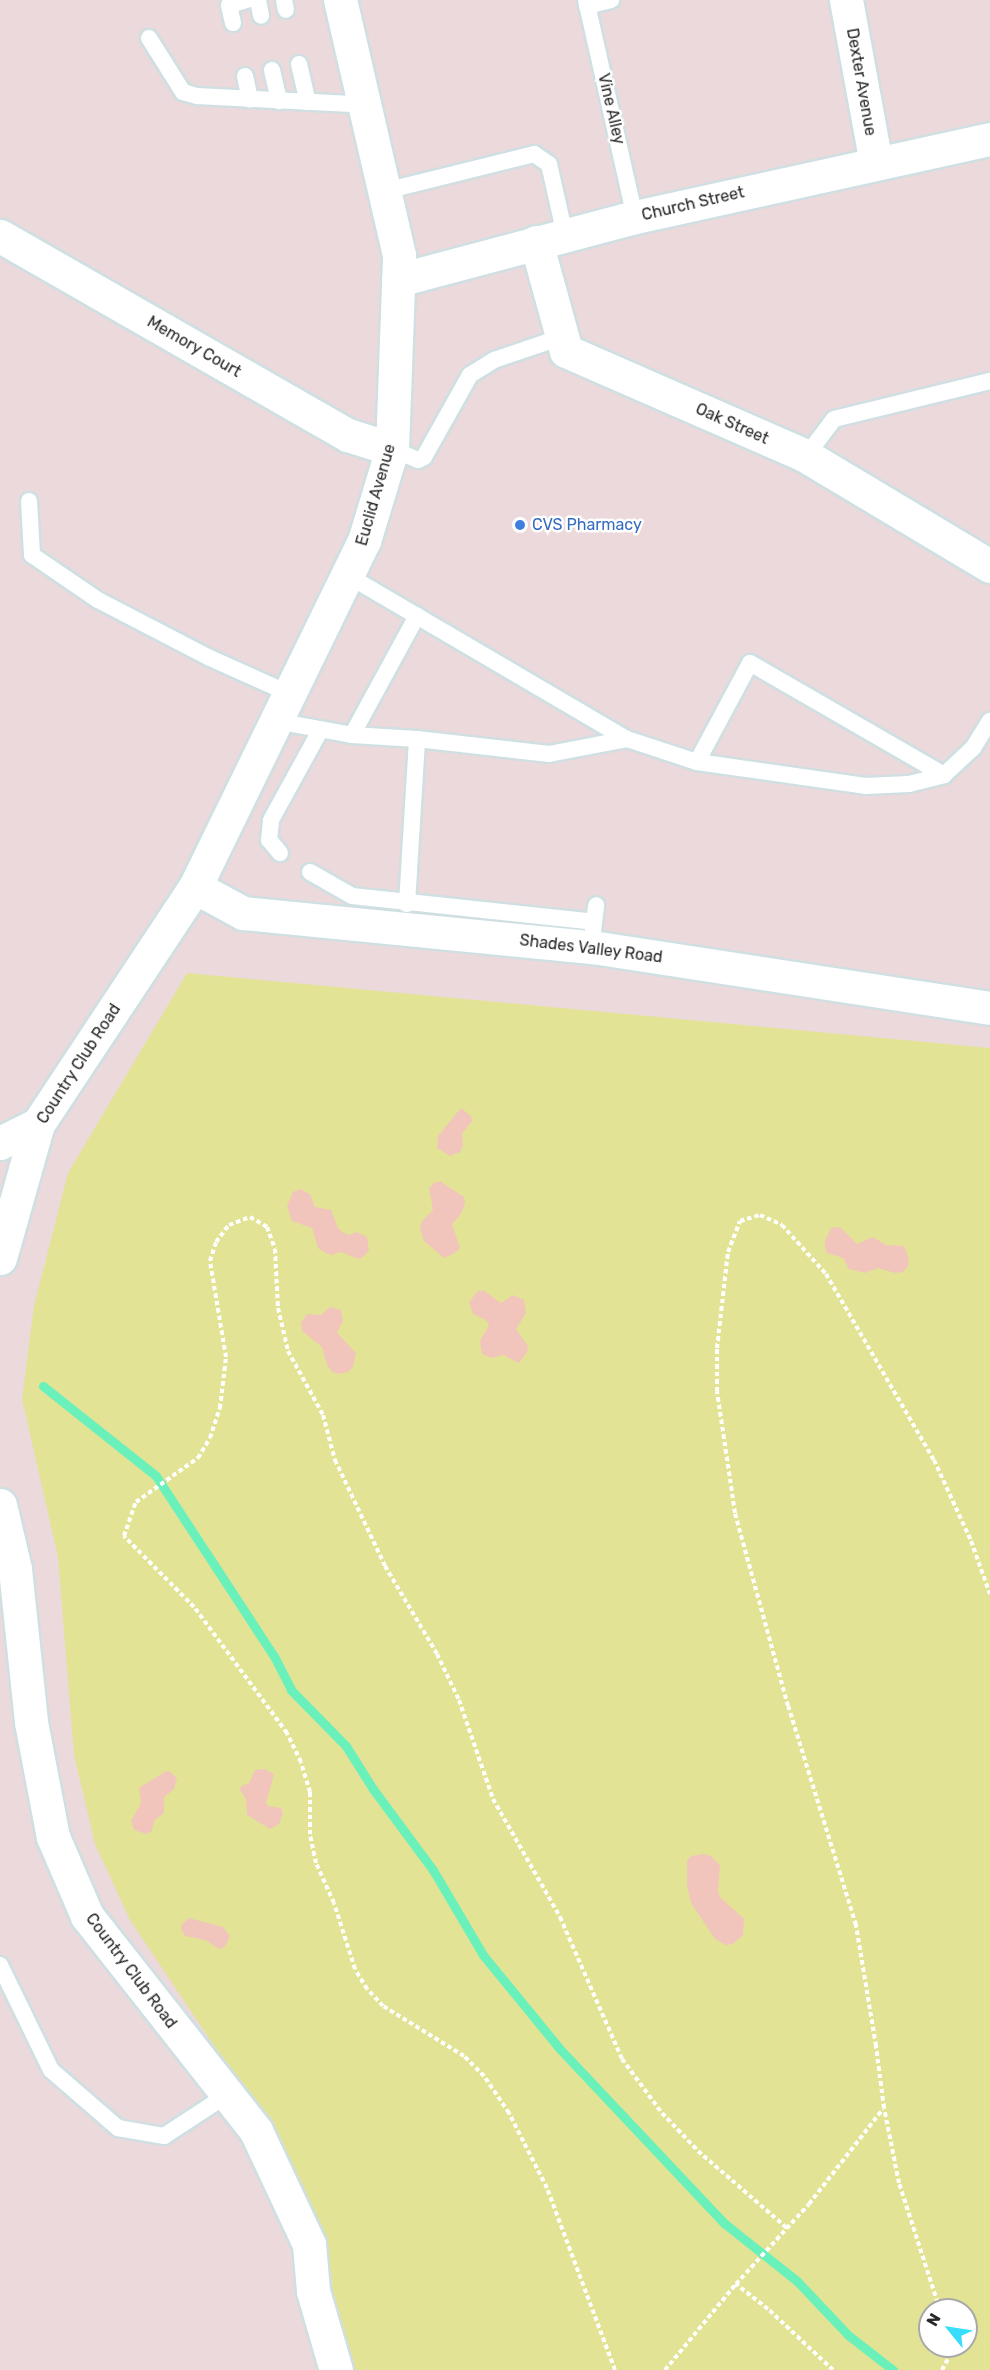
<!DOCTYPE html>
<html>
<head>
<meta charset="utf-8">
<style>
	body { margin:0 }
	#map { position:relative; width:990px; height:2370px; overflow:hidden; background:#ebd9db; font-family:Rubik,sans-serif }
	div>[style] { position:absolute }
	.green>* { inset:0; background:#e3e395 }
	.sand>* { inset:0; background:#f1c5bb }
	.stream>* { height:9px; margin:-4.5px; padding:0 4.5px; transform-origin:4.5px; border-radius:4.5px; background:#6af0ba }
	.path>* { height:4px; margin-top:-2px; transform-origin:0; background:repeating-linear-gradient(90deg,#fff 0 4.5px,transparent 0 7.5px) }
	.roads { filter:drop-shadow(2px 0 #cfdfe2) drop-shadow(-2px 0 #cfdfe2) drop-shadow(0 2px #cfdfe2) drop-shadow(0 -2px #cfdfe2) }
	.service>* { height:16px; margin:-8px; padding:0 8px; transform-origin:8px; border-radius:8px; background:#fff }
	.minor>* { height:33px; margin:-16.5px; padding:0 16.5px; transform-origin:16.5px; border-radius:16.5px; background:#fff }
	.tertiary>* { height:33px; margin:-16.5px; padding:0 16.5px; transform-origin:16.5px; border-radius:16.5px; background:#fff }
	.dots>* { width:16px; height:16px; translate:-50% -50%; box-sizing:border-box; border:3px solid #fff; border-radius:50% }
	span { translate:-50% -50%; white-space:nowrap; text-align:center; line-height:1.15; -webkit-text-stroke:5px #fff; paint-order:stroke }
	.street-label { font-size:16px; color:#282828 }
	.shop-label { font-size:16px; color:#366cbe }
	.left { translate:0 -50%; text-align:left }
	.north { position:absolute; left:918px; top:2298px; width:60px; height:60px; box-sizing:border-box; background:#fff; border:2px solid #a9a9a9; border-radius:50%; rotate:300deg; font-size:16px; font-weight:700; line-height:24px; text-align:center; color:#282828 }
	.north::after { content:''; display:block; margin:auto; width:21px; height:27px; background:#36defc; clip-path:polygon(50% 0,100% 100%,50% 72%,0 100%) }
</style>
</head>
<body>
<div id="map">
	<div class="green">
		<div style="clip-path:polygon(evenodd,187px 973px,990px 1048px,990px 2370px,349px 2370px,267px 2125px,130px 1920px,95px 1844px,74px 1755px,58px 1557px,22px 1399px,34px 1306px,68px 1173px,187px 973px,930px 2310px,966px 2310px,966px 2346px,930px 2346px,930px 2310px)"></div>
	</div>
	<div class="sand">
		<div style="clip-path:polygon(461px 1108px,471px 1116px,472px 1121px,462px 1134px,463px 1146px,460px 1152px,450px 1156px,437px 1148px,438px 1136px)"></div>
		<div style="clip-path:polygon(440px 1181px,464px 1197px,465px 1203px,461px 1214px,452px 1224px,460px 1248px,455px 1253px,444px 1258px,424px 1241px,420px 1228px,422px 1221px,433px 1210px,429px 1188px,434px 1183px)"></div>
		<div style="clip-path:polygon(300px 1189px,310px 1194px,315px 1207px,331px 1210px,338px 1228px,344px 1233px,349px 1235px,357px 1232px,367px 1237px,369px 1250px,364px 1256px,359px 1259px,341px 1252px,331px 1255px,324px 1252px,318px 1248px,312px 1228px,292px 1221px,287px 1206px,293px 1192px)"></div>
		<div style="clip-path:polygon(840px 1227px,857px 1244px,873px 1237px,886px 1245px,904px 1246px,909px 1259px,908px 1266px,903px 1272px,895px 1273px,878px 1268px,865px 1273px,849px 1269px,843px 1258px,827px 1253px,825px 1248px,825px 1241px,831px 1228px)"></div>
		<div style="clip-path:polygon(483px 1290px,501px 1303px,513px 1295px,524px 1300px,526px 1313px,516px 1329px,528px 1346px,527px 1352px,519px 1363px,503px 1355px,492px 1358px,482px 1354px,480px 1341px,489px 1325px,486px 1320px,473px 1314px,469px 1302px,477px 1292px)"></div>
		<div style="clip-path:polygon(330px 1307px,341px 1310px,343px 1321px,337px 1333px,356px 1353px,353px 1367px,348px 1372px,339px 1374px,332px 1372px,327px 1365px,322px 1347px,302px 1331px,301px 1323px,307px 1314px,321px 1315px)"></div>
		<div style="clip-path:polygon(264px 1769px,274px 1774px,266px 1803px,268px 1806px,281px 1808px,283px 1813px,279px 1824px,270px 1829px,247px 1815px,246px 1799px,240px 1790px,241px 1786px,249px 1783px,255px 1770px)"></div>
		<div style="clip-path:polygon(166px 1771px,171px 1772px,177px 1779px,174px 1789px,164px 1797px,164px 1813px,155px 1820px,151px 1832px,146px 1834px,134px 1830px,131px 1821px,141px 1803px,139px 1788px)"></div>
		<div style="clip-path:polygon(703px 1854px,711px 1856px,720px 1865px,718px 1891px,720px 1897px,744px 1919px,743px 1935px,733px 1944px,726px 1945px,715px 1939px,691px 1903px,687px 1885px,687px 1861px,691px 1856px)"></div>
		<div style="clip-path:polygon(189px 1918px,223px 1927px,230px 1936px,225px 1947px,219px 1949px,205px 1940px,185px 1936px,181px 1929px,182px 1924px)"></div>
	</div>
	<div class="stream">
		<div style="left:43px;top:1386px;width:144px;rotate:38.5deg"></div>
		<div style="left:156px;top:1476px;width:215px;rotate:56.8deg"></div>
		<div style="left:274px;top:1656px;width:38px;rotate:63deg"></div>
		<div style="left:291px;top:1690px;width:78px;rotate:45.5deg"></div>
		<div style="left:346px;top:1746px;width:51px;rotate:57.9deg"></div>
		<div style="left:373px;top:1789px;width:101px;rotate:53.5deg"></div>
		<div style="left:433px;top:1870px;width:99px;rotate:59.5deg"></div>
		<div style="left:483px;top:1955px;width:120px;rotate:50.7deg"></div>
		<div style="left:559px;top:2048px;width:241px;rotate:46.7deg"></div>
		<div style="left:724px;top:2223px;width:93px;rotate:38.5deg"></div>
		<div style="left:797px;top:2281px;width:74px;rotate:46.6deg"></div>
		<div style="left:848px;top:2335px;width:57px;rotate:37.9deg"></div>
	</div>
	<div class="path">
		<div style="left:940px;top:2310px;width:133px;rotate:-107.9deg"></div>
		<div style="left:899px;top:2183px;width:76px;rotate:-101.3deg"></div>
		<div style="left:884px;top:2108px;width:63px;rotate:-97.4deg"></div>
		<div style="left:876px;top:2046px;width:123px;rotate:-99.4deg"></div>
		<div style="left:856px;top:1925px;width:229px;rotate:-107.2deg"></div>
		<div style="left:788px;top:1706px;width:200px;rotate:-105.4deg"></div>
		<div style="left:735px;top:1513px;width:123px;rotate:-98.4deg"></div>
		<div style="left:717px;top:1391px;width:43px;rotate:-90deg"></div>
		<div style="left:717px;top:1348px;width:97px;rotate:-83.5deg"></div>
		<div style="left:728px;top:1252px;width:33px;rotate:-69deg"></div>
		<div style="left:740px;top:1221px;width:21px;rotate:-17deg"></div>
		<div style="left:760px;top:1215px;width:24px;rotate:24deg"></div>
		<div style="left:782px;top:1225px;width:66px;rotate:48.1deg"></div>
		<div style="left:826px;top:1274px;width:215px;rotate:59.9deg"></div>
		<div style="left:934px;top:1460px;width:89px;rotate:65.4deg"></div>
		<div style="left:971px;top:1541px;width:56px;rotate:70.3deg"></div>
		<div style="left:615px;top:2370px;width:194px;rotate:-110.5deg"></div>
		<div style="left:547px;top:2188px;width:84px;rotate:-116.9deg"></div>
		<div style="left:509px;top:2113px;width:45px;rotate:-124deg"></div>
		<div style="left:484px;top:2076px;width:28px;rotate:-135deg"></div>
		<div style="left:464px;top:2056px;width:95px;rotate:-148.3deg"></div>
		<div style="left:383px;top:2006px;width:23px;rotate:-133deg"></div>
		<div style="left:367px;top:1989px;width:23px;rotate:-121deg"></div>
		<div style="left:355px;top:1969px;width:69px;rotate:-107.7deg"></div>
		<div style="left:334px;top:1903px;width:44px;rotate:-114.2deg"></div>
		<div style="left:316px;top:1863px;width:30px;rotate:-102deg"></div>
		<div style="left:310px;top:1834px;width:42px;rotate:-90deg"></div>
		<div style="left:310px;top:1792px;width:31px;rotate:-107deg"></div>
		<div style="left:301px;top:1762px;width:32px;rotate:-116deg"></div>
		<div style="left:287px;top:1733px;width:157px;rotate:-126.4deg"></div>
		<div style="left:194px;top:1607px;width:100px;rotate:-134.6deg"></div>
		<div style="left:124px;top:1536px;width:36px;rotate:-71deg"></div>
		<div style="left:136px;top:1502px;width:76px;rotate:-35.4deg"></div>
		<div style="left:198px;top:1458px;width:23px;rotate:-59deg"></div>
		<div style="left:210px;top:1438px;width:32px;rotate:-72deg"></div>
		<div style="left:220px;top:1408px;width:51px;rotate:-83.3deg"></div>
		<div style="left:226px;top:1357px;width:97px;rotate:-99.5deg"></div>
		<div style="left:210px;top:1261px;width:20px;rotate:-72deg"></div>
		<div style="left:216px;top:1242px;width:21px;rotate:-53deg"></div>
		<div style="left:229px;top:1225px;width:22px;rotate:-21deg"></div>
		<div style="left:250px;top:1217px;width:20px;rotate:30deg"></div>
		<div style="left:267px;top:1227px;width:23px;rotate:70deg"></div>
		<div style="left:275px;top:1249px;width:59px;rotate:87.1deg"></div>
		<div style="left:278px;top:1308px;width:44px;rotate:76.9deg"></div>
		<div style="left:288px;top:1351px;width:73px;rotate:61.3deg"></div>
		<div style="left:323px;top:1415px;width:47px;rotate:75.1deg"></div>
		<div style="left:335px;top:1460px;width:117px;rotate:64.7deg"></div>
		<div style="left:385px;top:1566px;width:102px;rotate:59.4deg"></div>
		<div style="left:437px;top:1654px;width:51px;rotate:64.4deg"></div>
		<div style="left:459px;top:1700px;width:105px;rotate:71deg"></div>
		<div style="left:493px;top:1799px;width:136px;rotate:60.4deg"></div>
		<div style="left:560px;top:1917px;width:155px;rotate:66.4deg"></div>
		<div style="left:622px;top:2059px;width:67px;rotate:53.5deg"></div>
		<div style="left:662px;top:2113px;width:52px;rotate:46.5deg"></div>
		<div style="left:698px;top:2151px;width:118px;rotate:40.9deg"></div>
		<div style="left:665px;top:2370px;width:112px;rotate:-50.5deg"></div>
		<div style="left:833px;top:2370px;width:89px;rotate:-136.8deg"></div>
		<div style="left:768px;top:2309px;width:41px;rotate:-142deg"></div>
		<div style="left:736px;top:2284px;width:108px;rotate:-47.6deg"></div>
		<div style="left:809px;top:2204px;width:120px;rotate:-52.1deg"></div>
		<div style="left:942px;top:2370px;width:17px;rotate:-62deg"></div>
		<div style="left:950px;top:2355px;width:9px;rotate:-96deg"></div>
	</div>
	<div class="roads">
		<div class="service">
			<div style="left:258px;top:0;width:16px;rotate:79deg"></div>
			<div style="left:284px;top:0;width:10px;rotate:79deg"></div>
			<div style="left:586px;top:0;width:222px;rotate:77.3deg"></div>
			<div style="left:587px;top:6px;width:25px;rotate:-14deg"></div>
			<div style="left:233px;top:23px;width:18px;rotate:-103deg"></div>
			<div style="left:229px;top:5px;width:19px;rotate:-16deg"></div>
			<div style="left:149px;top:38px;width:64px;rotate:57.8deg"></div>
			<div style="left:183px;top:92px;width:15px;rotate:16deg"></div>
			<div style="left:197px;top:96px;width:169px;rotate:3deg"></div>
			<div style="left:299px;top:64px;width:39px;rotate:77deg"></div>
			<div style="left:272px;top:70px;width:32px;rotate:77deg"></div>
			<div style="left:245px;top:76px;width:24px;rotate:78deg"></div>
			<div style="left:385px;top:191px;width:154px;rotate:-13.9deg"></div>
			<div style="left:534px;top:154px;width:18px;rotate:34deg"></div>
			<div style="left:549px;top:164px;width:73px;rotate:77.3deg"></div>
			<div style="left:392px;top:449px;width:28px;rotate:23deg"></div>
			<div style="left:418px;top:460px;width:7px;rotate:-27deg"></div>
			<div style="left:424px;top:457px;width:94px;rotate:-60.7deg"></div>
			<div style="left:470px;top:375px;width:28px;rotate:-32deg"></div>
			<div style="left:494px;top:360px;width:72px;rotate:-18.7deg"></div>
			<div style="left:806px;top:456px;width:46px;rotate:-52.9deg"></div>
			<div style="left:834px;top:419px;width:161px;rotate:-13.7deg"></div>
			<div style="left:29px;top:501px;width:54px;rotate:86.8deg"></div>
			<div style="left:32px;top:555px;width:80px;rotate:34.3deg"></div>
			<div style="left:98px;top:600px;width:126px;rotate:27.4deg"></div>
			<div style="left:210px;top:658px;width:88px;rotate:24.2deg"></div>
			<div style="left:347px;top:575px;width:324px;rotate:30.4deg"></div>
			<div style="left:627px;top:739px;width:74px;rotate:18.2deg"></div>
			<div style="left:697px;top:762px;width:170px;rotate:8.1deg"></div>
			<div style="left:865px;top:786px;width:44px;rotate:-2.6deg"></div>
			<div style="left:909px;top:784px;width:36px;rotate:-14deg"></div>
			<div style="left:944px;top:775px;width:40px;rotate:-43deg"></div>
			<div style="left:973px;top:748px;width:32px;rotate:-58deg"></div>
			<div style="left:276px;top:721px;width:77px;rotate:10.4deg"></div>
			<div style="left:352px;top:735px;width:136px;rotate:-61.4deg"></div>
			<div style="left:352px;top:735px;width:65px;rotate:3.5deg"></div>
			<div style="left:417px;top:739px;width:133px;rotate:6.5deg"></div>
			<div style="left:549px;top:754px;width:79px;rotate:-10.9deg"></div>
			<div style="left:697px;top:762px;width:112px;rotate:-61.8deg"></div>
			<div style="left:750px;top:663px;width:224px;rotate:30deg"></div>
			<div style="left:280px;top:853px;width:17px;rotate:-130deg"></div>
			<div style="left:269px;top:840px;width:20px;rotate:-84deg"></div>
			<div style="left:271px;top:820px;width:102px;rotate:-61.2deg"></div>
			<div style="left:310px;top:872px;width:48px;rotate:29.7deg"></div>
			<div style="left:352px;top:896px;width:243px;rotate:6.1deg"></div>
			<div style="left:407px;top:904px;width:165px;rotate:-86.5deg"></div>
			<div style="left:593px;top:931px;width:26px;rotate:-83deg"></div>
			<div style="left:0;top:1965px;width:117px;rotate:64.1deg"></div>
			<div style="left:51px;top:2070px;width:89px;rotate:40.9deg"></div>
			<div style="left:118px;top:2128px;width:47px;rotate:9.9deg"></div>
			<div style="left:164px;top:2136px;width:75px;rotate:-33.1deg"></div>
		</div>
		<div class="minor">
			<div style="left:846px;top:0;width:166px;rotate:79.6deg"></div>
			<div style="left:0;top:236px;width:401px;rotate:29.8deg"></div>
			<div style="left:348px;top:435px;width:46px;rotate:17.7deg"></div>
			<div style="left:536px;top:242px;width:113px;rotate:74.6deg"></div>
			<div style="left:566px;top:351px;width:262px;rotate:23.6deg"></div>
			<div style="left:806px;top:456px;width:214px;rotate:30.9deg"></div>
			<div style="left:195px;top:887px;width:55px;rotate:28.4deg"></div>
			<div style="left:243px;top:913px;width:351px;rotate:5.6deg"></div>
			<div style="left:592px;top:947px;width:403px;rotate:8.7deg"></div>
		</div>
		<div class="tertiary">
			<div style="left:398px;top:280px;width:245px;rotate:-14.9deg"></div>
			<div style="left:635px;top:217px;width:363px;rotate:-12.4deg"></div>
			<div style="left:0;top:1143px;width:42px;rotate:-26.6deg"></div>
			<div style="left:0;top:1258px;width:139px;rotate:-74.2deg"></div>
			<div style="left:38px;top:1124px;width:284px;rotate:-56.5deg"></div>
			<div style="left:195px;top:887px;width:385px;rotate:-64deg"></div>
			<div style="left:364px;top:541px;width:96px;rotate:-73.1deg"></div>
			<div style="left:392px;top:449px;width:194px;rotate:-87.9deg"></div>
			<div style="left:399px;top:255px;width:262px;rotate:-103deg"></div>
			<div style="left:0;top:1505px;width:66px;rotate:76.8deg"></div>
			<div style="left:15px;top:1569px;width:154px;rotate:84deg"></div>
			<div style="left:31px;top:1722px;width:117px;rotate:79.2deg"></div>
			<div style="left:53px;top:1837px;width:86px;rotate:66.7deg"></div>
			<div style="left:87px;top:1916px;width:273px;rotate:51.8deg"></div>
			<div style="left:256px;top:2131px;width:125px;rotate:64.9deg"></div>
			<div style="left:309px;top:2244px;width:47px;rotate:85.1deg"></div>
			<div style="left:313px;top:2291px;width:82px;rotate:73.8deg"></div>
		</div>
	</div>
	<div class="dots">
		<div style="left:520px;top:525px;background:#3f7fe0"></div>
	</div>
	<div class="street-label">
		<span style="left:861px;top:82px;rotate:80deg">Dexter Avenue</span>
		<span style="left:611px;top:109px;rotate:77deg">Vine Alley</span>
		<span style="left:693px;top:204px;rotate:-13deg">Church Street</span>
		<span style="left:194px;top:347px;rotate:30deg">Memory Court</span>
		<span style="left:732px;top:424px;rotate:24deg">Oak Street</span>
		<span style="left:376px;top:495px;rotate:-74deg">Euclid Avenue</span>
		<span style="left:591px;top:949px;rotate:7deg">Shades Valley Road</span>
		<span style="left:79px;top:1064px;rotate:-57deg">Country Club Road</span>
		<span style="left:131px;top:1971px;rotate:53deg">Country Club Road</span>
	</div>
	<div class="shop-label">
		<span class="left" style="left:532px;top:525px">CVS Pharmacy</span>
	</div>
	<div class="north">N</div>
</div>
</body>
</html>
